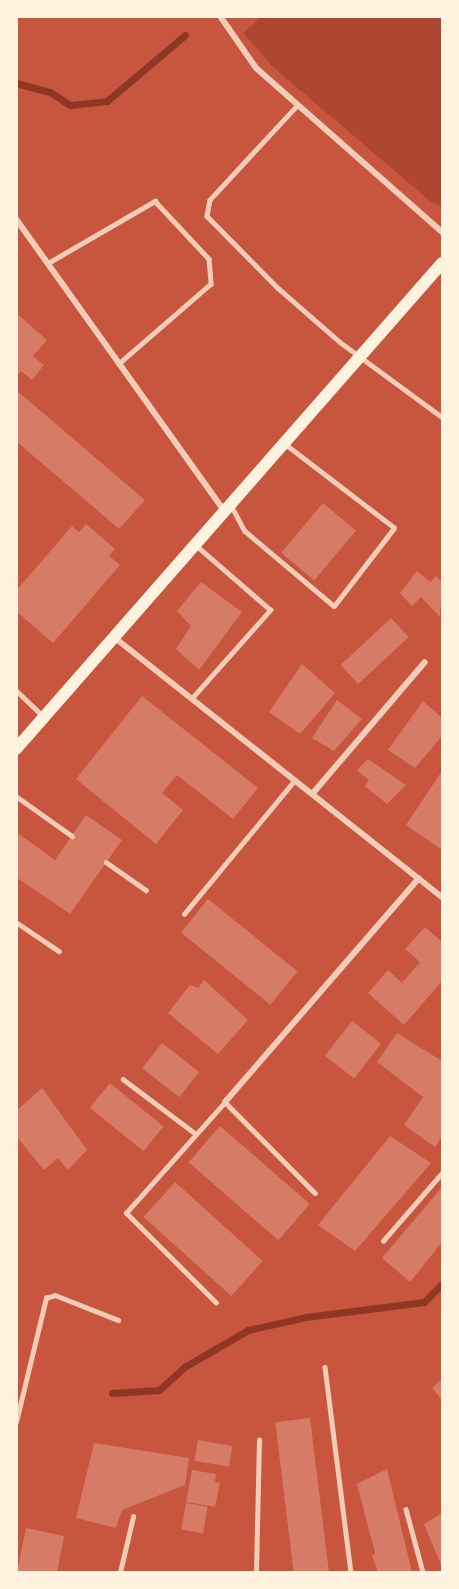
<!DOCTYPE html>
<html>
<head>
<meta charset="utf-8">
<style>
	body { margin:0 }
	#map { position:relative; width:459px; height:1589px; overflow:hidden; background:#c8553d; font-family:Mulish,sans-serif }
	div>[style] { position:absolute }
	.green>* { inset:0; background:#ae4732 }
	.stream>* { height:7px; margin:-3.5px; padding:0 3.5px; transform-origin:3.5px; border-radius:3.5px; background:#8f3625 }
	.building>* { inset:0; background:#d67c66; transform-origin:0 0 }
	.service>* { height:4.5px; margin:-2.25px; padding:0 2.25px; transform-origin:2.25px; border-radius:2.25px; background:#f1ccb7 }
	.minor>* { height:6px; margin:-3px; padding:0 3px; transform-origin:3px; border-radius:3px; background:#f1ccb7 }
	.secondary>* { height:12px; margin:-6px; padding:0 6px; transform-origin:6px; border-radius:6px; background:#fff3e0 }
	span { translate:-50% -50%; white-space:nowrap; text-align:center; line-height:1.15; -webkit-text-stroke:6px #fff3e0; paint-order:stroke }
	.frame { position:absolute; inset:0; border:18px solid #fff3e0; pointer-events:none }
</style>
</head>
<body>
<div id="map">
	<div class="green">
		<div style="clip-path:polygon(261px 17px,442px 17px,442px 207px,431px 202px,274px 68px,243px 33px)"></div>
	</div>
	<div class="stream">
		<div style="left:16px;top:83px;width:35px;rotate:15deg"></div>
		<div style="left:50px;top:92px;width:24px;rotate:33deg"></div>
		<div style="left:70px;top:105px;width:37px;rotate:-6deg"></div>
		<div style="left:107px;top:101px;width:102px;rotate:-40.2deg"></div>
		<div style="left:112px;top:1393px;width:47px;rotate:-3.7deg"></div>
		<div style="left:159px;top:1390px;width:36px;rotate:-42deg"></div>
		<div style="left:186px;top:1366px;width:72px;rotate:-30.1deg"></div>
		<div style="left:248px;top:1330px;width:59px;rotate:-12.6deg"></div>
		<div style="left:306px;top:1317px;width:119px;rotate:-7.2deg"></div>
		<div style="left:424px;top:1302px;width:25px;rotate:-45deg"></div>
	</div>
	<div class="building">
		<div style="clip-path:polygon(16px 313px,47px 340px,33px 356px,44px 365px,32px 380px,21px 371px,16px 377px)"></div>
		<div style="clip-path:polygon(16px 390px,145px 500px,119px 529px,16px 441px)"></div>
		<div style="left:323px;top:503px;width:43px;height:65px;rotate:40deg"></div>
		<div style="clip-path:polygon(86px 524px,115px 549px,109px 556px,120px 565px,53px 643px,16px 611px,16px 591px,72px 526px,79px 532px)"></div>
		<div style="clip-path:polygon(417px 571px,430px 582px,436px 576px,442px 582px,440px 617px,421px 597px,412px 606px,400px 593px)"></div>
		<div style="clip-path:polygon(201px 582px,242px 612px,199px 670px,176px 649px,191px 626px,177px 611px)"></div>
		<div style="left:391px;top:618px;width:26px;height:69px;rotate:47deg"></div>
		<div style="clip-path:polygon(302px 664px,335px 693px,300px 734px,269px 712px)"></div>
		<div style="clip-path:polygon(142px 696px,258px 788px,233px 819px,177px 775px,162px 793px,183px 810px,156px 844px,76px 779px)"></div>
		<div style="clip-path:polygon(337px 700px,362px 719px,334px 751px,312px 738px)"></div>
		<div style="clip-path:polygon(423px 701px,442px 718px,442px 736px,415px 768px,388px 750px)"></div>
		<div style="clip-path:polygon(368px 759px,406px 785px,387px 804px,365px 786px,369px 780px,357px 770px)"></div>
		<div style="clip-path:polygon(442px 771px,442px 850px,406px 825px)"></div>
		<div style="clip-path:polygon(86px 815px,122px 840px,70px 914px,16px 877px,16px 837px,19px 834px,55px 860px)"></div>
		<div style="left:208px;top:899px;width:115px;height:43px;rotate:39deg"></div>
		<div style="clip-path:polygon(425px 927px,442px 942px,442px 981px,404px 1025px,368px 993px,388px 970px,402px 983px,420px 962px,405px 949px)"></div>
		<div style="clip-path:polygon(204px 980px,248px 1020px,218px 1054px,168px 1013px,190px 985px,198px 988px)"></div>
		<div style="left:352px;top:1021px;width:37px;height:44px;rotate:38deg"></div>
		<div style="clip-path:polygon(397px 1033px,442px 1061px,442px 1136px,435px 1147px,404px 1125px,423px 1097px,377px 1062px)"></div>
		<div style="left:162px;top:1043px;width:47px;height:32px;rotate:38deg"></div>
		<div style="left:110px;top:1083px;width:69px;height:32px;rotate:39deg"></div>
		<div style="clip-path:polygon(42px 1088px,87px 1150px,68px 1170px,58px 1158px,44px 1170px,16px 1136px,16px 1111px)"></div>
		<div style="left:220px;top:1126px;width:119px;height:48px;rotate:41deg"></div>
		<div style="clip-path:polygon(390px 1136px,431px 1163px,355px 1251px,318px 1225px)"></div>
		<div style="left:175px;top:1182px;width:118px;height:47px;rotate:42deg"></div>
		<div style="clip-path:polygon(442px 1187px,442px 1242px,410px 1282px,382px 1258px)"></div>
		<div style="clip-path:polygon(442px 1379px,442px 1400px,432px 1388px)"></div>
		<div style="left:310px;top:1418px;width:155px;height:35px;rotate:83deg"></div>
		<div style="left:198px;top:1440px;width:35px;height:21px;rotate:10deg"></div>
		<div style="clip-path:polygon(94px 1443px,189px 1458px,185px 1485px,122px 1510px,116px 1528px,76px 1518px)"></div>
		<div style="clip-path:polygon(387px 1469px,412px 1572px,378px 1572px,372px 1556px,375px 1553px,357px 1484px)"></div>
		<div style="clip-path:polygon(192px 1470px,216px 1474px,215px 1482px,220px 1483px,215px 1507px,186px 1502px)"></div>
		<div style="left:186px;top:1503px;width:22px;height:27px;rotate:10deg"></div>
		<div style="clip-path:polygon(442px 1513px,442px 1567px,424px 1524px)"></div>
		<div style="clip-path:polygon(26px 1528px,64px 1536px,57px 1572px,17px 1572px)"></div>
	</div>
	<div class="service">
		<div style="left:298px;top:105px;width:129px;rotate:132.8deg"></div>
		<div style="left:210px;top:200px;width:16px;rotate:101deg"></div>
		<div style="left:207px;top:216px;width:101px;rotate:45.4deg"></div>
		<div style="left:278px;top:288px;width:82px;rotate:41.1deg"></div>
		<div style="left:340px;top:342px;width:127px;rotate:36.3deg"></div>
		<div style="left:48px;top:263px;width:124px;rotate:-30.1deg"></div>
		<div style="left:155px;top:201px;width:79px;rotate:47deg"></div>
		<div style="left:209px;top:259px;width:25px;rotate:85deg"></div>
		<div style="left:211px;top:284px;width:122px;rotate:139deg"></div>
		<div style="left:232px;top:507px;width:27px;rotate:62deg"></div>
		<div style="left:245px;top:531px;width:116px;rotate:40.1deg"></div>
		<div style="left:334px;top:606px;width:98px;rotate:-52.4deg"></div>
		<div style="left:394px;top:528px;width:136px;rotate:-142.5deg"></div>
		<div style="left:16px;top:690px;width:39px;rotate:44deg"></div>
		<div style="left:192px;top:698px;width:118px;rotate:-48.4deg"></div>
		<div style="left:270px;top:610px;width:99px;rotate:-139.1deg"></div>
		<div style="left:16px;top:796px;width:69px;rotate:35.5deg"></div>
		<div style="left:106px;top:862px;width:49px;rotate:35deg"></div>
		<div style="left:184px;top:914px;width:174px;rotate:-50.4deg"></div>
		<div style="left:16px;top:922px;width:52px;rotate:34deg"></div>
		<div style="left:123px;top:1079px;width:91px;rotate:37deg"></div>
		<div style="left:383px;top:1241px;width:90px;rotate:-49.1deg"></div>
		<div style="left:216px;top:1303px;width:127px;rotate:-135deg"></div>
		<div style="left:126px;top:1213px;width:149px;rotate:-48.3deg"></div>
		<div style="left:225px;top:1102px;width:128px;rotate:45.3deg"></div>
		<div style="left:325px;top:1367px;width:207px;rotate:82.8deg"></div>
		<div style="left:16px;top:1422px;width:128px;rotate:-76.4deg"></div>
		<div style="left:46px;top:1298px;width:9px;rotate:-18deg"></div>
		<div style="left:55px;top:1295px;width:68px;rotate:21.6deg"></div>
		<div style="left:406px;top:1509px;width:65px;rotate:74.9deg"></div>
		<div style="left:120px;top:1572px;width:57px;rotate:-76.7deg"></div>
		<div style="left:256px;top:1572px;width:132px;rotate:-88.7deg"></div>
	</div>
	<div class="minor">
		<div style="left:220px;top:16px;width:63px;rotate:55.3deg"></div>
		<div style="left:256px;top:68px;width:248px;rotate:41.4deg"></div>
		<div style="left:16px;top:219px;width:359px;rotate:54.5deg"></div>
		<div style="left:115px;top:638px;width:417px;rotate:38.4deg"></div>
		<div style="left:313px;top:793px;width:172px;rotate:-49.5deg"></div>
		<div style="left:225px;top:1102px;width:296px;rotate:-49.1deg"></div>
	</div>
	<div class="secondary">
		<div style="left:16px;top:749px;width:646px;rotate:-48.76deg"></div>
	</div>
	<div class="frame"></div>
</div>
</body>
</html>
